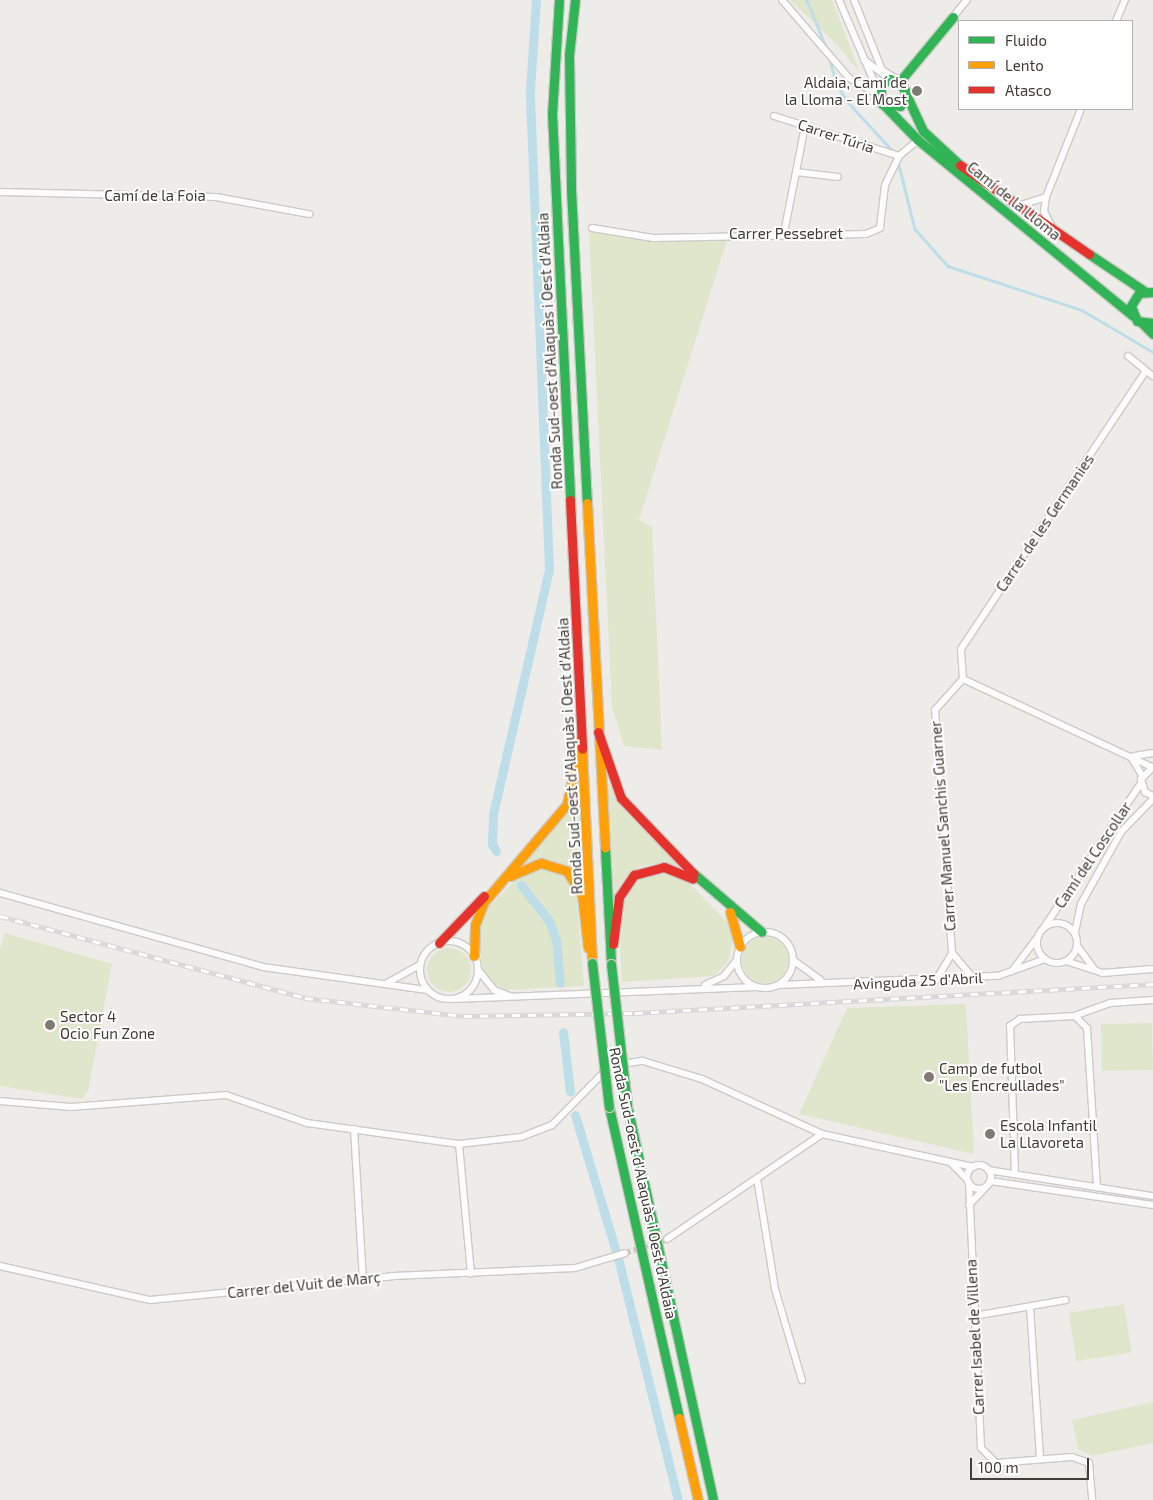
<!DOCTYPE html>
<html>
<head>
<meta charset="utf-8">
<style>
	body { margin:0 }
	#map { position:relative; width:1153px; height:1500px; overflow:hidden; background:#eeece9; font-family:"Exo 2",sans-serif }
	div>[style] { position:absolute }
	.green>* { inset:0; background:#e0e6cb; transform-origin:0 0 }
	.round { border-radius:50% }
	.stream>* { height:2.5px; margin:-1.25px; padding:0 1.25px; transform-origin:1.25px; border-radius:1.25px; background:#bddee9 }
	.canal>* { height:9px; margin:-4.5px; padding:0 4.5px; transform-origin:4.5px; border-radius:4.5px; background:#bddee9 }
	.street-tunnel>* { height:6px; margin-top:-3px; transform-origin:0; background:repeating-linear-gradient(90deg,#ccc9c5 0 6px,transparent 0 9px) }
	.roads { filter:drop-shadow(1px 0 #cccac7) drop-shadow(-1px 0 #cccac7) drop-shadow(0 1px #cccac7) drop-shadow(0 -1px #cccac7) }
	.street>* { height:6px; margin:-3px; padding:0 3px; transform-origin:3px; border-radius:3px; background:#fcfcfc }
	.street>.ring { margin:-3px; padding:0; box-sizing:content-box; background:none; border:6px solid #fcfcfc; border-radius:50% }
	.fast>* { height:9px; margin:-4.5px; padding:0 4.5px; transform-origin:4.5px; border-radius:4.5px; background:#30b455 }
	.slow>* { height:9px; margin:-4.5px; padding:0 4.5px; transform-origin:4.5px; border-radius:4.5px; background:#ff9f0a }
	.jam>* { height:9px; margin:-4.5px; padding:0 4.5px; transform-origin:4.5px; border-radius:4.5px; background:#e5322d }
	.rail>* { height:4.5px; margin-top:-2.25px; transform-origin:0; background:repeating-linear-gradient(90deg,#fff 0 8px,#d9d8d8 0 16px); box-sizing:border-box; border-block:1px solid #d9d8d8 }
	.bridges { filter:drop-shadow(1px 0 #ccc8c1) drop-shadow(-1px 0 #ccc8c1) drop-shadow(0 1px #ccc8c1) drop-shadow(0 -1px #ccc8c1) }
	.fast-bridge>* { height:9px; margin:-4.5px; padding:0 4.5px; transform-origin:4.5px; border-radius:4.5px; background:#30b455 }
	.dots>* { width:14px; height:14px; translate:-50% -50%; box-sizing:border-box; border:2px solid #fff; border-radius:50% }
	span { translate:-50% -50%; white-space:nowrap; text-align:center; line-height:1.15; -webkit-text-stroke:4px #fff; paint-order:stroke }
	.poi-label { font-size:15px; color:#443c36 }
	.right { translate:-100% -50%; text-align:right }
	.left { translate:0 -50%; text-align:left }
	.street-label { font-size:15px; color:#443c36 }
	.legend { position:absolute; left:958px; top:20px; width:175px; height:90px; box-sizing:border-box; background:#fff; border:1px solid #b4b1af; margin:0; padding:6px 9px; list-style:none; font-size:15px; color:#443c36 }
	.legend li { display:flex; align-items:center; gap:10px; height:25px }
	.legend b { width:25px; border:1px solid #b4b1af }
	.scale { position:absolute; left:970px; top:1458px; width:119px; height:22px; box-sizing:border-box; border:2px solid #443c36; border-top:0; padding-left:6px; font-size:15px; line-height:18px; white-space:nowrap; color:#443c36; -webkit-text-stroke:4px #fff; paint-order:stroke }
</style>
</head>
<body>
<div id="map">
	<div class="green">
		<div style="clip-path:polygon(790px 0,832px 0,860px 73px,838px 46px)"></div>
		<div style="clip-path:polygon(589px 232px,654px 241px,727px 240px,639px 520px,652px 527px,662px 750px,624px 746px,612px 707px)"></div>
		<div style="clip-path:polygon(607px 780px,628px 814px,681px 866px,659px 863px,639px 867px,622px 881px,613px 900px)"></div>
		<div style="clip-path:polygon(578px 788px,582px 881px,582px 882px,558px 862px,524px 863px,564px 818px)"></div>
		<div style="clip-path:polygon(537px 868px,563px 874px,576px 890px,584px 986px,505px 990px,489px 981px,484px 972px,478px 943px,483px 913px,520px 875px)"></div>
		<div style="clip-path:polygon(654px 871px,686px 880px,730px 925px,734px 936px,728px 961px,714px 976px,622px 982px,619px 931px,624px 897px,638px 878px)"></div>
		<div style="clip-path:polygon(5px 933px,112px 964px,88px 1091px,82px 1099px,0 1086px,0 950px)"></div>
		<div class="round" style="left:742px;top:937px;width:46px;height:46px"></div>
		<div class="round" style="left:427px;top:948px;width:44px;height:44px"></div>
		<div style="clip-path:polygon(966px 1004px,974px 1154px,799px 1114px,847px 1008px)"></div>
		<div style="left:1152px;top:1023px;width:47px;height:51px;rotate:89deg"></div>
		<div style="left:1124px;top:1304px;width:49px;height:56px;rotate:81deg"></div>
		<div style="clip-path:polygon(1153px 1402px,1153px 1443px,1092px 1456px,1078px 1449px,1072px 1420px)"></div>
	</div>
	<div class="stream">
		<div style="left:807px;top:0;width:51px;rotate:68deg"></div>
		<div style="left:829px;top:57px;width:29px;rotate:74deg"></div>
		<div style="left:837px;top:85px;width:20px;rotate:57deg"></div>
		<div style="left:848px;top:102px;width:65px;rotate:47.5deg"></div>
		<div style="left:899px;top:165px;width:66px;rotate:76deg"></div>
		<div style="left:915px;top:229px;width:50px;rotate:48.3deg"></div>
		<div style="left:948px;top:266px;width:141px;rotate:18.2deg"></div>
		<div style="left:1082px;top:310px;width:82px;rotate:30.6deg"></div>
	</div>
	<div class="canal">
		<div style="left:496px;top:851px;width:8px;rotate:-120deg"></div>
		<div style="left:492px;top:844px;width:30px;rotate:-88deg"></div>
		<div style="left:493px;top:814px;width:250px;rotate:-77.1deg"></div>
		<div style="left:549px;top:570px;width:480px;rotate:-92.3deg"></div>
		<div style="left:530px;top:90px;width:90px;rotate:-86.2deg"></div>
		<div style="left:521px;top:885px;width:46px;rotate:52.1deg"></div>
		<div style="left:549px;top:921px;width:20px;rotate:70deg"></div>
		<div style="left:556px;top:940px;width:43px;rotate:84.7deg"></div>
		<div style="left:563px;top:1032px;width:60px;rotate:83.3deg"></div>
		<div style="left:575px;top:1115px;width:153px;rotate:73.3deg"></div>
		<div style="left:619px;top:1262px;width:245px;rotate:76.1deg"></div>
	</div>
	<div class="street-tunnel">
		<div style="left:625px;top:1253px;width:44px;rotate:-18.4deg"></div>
	</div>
	<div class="roads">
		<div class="street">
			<div style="left:782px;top:0;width:103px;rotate:49.3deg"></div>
			<div style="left:849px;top:78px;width:34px;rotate:30deg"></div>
			<div style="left:839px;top:0;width:99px;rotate:66.8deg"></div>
			<div style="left:854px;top:0;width:75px;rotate:68.2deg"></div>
			<div style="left:882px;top:70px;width:17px;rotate:31deg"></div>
			<div style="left:953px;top:17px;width:22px;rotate:-51deg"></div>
			<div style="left:1116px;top:21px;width:23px;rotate:-67deg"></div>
			<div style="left:864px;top:60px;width:32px;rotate:36deg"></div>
			<div style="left:774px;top:116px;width:131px;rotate:17.7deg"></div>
			<div style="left:796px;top:172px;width:42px;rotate:6.8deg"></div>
			<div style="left:0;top:192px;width:216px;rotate:1.3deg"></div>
			<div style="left:216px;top:197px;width:95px;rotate:10.4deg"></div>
			<div style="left:1018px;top:206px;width:29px;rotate:-18deg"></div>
			<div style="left:592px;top:228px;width:62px;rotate:9.3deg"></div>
			<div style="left:653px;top:238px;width:213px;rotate:-1.1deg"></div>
			<div style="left:866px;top:234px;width:15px;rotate:-23deg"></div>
			<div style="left:880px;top:228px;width:43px;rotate:-83.4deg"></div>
			<div style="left:885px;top:185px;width:32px;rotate:-64deg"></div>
			<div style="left:899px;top:156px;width:25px;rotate:-40deg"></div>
			<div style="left:1053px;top:229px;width:20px;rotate:-117deg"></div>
			<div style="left:1044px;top:211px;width:14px;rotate:-82deg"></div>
			<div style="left:1046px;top:197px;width:95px;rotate:-68.3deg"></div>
			<div style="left:784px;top:233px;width:109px;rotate:-78.9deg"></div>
			<div style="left:1128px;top:356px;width:32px;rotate:39deg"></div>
			<div style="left:963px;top:679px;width:30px;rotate:-94deg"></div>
			<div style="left:961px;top:649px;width:334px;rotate:-56.4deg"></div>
			<div style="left:963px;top:679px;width:208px;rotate:25deg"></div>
			<div style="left:1134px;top:756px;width:19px;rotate:-9deg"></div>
			<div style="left:1131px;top:757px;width:21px;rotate:59deg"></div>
			<div style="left:1153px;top:767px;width:17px;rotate:135deg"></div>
			<div style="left:1141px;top:779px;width:14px;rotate:73deg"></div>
			<div style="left:1145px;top:792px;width:9px;rotate:27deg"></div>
			<div style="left:0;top:893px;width:273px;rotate:15.7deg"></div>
			<div style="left:263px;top:967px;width:166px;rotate:8deg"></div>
			<div class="ring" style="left:1037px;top:923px;width:34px;height:34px"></div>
			<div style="left:1045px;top:926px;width:172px;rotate:-56.1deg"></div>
			<div class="ring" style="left:737px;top:932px;width:50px;height:50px"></div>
			<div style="left:1075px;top:932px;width:29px;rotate:-78deg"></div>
			<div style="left:1081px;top:904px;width:82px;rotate:-60.9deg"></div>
			<div style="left:1121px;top:832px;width:46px;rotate:-45.9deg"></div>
			<div class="ring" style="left:420px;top:941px;width:52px;height:52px"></div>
			<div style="left:1078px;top:947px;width:27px;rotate:54deg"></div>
			<div style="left:952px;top:953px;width:33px;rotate:50deg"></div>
			<div style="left:793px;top:960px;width:34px;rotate:36deg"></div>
			<div style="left:1066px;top:961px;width:38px;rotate:18deg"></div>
			<div style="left:1102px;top:973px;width:51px;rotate:-4.5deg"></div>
			<div style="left:478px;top:970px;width:26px;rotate:51deg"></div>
			<div style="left:494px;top:990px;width:17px;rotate:21deg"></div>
			<div style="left:1012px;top:971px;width:41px;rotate:-52.9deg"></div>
			<div style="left:936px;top:980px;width:31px;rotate:-59deg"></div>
			<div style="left:952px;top:953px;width:244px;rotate:-94deg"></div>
			<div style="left:935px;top:710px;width:42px;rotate:-47.9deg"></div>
			<div style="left:387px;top:983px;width:38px;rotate:-29deg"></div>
			<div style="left:705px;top:985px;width:21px;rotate:-25deg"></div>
			<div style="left:724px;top:976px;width:19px;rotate:-51deg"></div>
			<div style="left:779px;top:985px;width:219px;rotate:-2.4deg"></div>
			<div style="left:998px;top:976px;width:50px;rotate:-19.9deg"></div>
			<div style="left:454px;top:999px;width:302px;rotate:-2.3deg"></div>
			<div style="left:1077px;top:1015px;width:35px;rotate:-20deg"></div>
			<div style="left:1110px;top:1003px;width:43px;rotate:-4deg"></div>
			<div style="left:0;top:1101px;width:71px;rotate:4.8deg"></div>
			<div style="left:71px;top:1107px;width:155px;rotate:-4.4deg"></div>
			<div style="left:226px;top:1095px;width:86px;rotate:19.1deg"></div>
			<div style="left:307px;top:1123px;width:153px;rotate:7.9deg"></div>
			<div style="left:459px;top:1144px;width:62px;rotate:-6.4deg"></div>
			<div style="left:521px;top:1137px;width:33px;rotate:-21deg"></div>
			<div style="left:552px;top:1125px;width:83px;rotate:-45.5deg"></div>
			<div style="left:610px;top:1066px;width:33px;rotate:-9deg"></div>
			<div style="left:643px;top:1061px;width:62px;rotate:17deg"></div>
			<div style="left:702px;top:1079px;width:132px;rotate:24.6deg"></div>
			<div style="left:822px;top:1134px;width:155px;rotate:12.3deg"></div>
			<div style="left:354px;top:1129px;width:150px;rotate:86.6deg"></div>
			<div style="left:459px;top:1144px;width:130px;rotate:84.7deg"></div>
			<div style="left:952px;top:1164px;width:21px;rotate:45deg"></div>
			<div class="ring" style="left:967px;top:1165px;width:18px;height:18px"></div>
			<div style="left:988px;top:1170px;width:167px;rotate:9deg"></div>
			<div style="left:1015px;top:1174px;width:148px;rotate:-91.9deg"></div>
			<div style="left:1010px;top:1026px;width:12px;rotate:-35deg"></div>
			<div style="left:1020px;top:1019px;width:55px;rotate:-3.1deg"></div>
			<div style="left:1075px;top:1016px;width:17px;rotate:45deg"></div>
			<div style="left:1087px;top:1028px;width:159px;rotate:86.4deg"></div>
			<div style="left:757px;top:1178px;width:112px;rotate:80.8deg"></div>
			<div style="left:775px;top:1289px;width:95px;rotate:73.5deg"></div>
			<div style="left:990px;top:1181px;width:165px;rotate:8.4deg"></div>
			<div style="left:969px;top:1183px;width:265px;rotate:87.4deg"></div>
			<div style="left:981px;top:1448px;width:21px;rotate:45deg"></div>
			<div style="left:996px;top:1463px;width:76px;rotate:-4.5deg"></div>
			<div style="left:1072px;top:1457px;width:18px;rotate:19deg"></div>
			<div style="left:1089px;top:1463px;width:37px;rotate:85deg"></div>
			<div style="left:969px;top:1205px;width:23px;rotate:-47deg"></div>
			<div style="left:667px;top:1239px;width:187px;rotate:-34.1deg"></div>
			<div style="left:0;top:1266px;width:154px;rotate:12.8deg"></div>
			<div style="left:150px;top:1300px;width:244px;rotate:-5.6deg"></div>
			<div style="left:393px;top:1276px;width:182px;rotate:-2.5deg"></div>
			<div style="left:575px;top:1268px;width:52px;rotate:-16.7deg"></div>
			<div style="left:1030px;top:1307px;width:152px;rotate:86.2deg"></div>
			<div style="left:974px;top:1316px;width:93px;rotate:-9.9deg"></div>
		</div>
		<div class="fast">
			<div style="left:559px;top:0;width:113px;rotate:93.5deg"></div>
			<div style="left:552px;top:113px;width:387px;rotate:87.3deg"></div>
			<div style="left:575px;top:0;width:55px;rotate:96.2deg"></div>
			<div style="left:569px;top:55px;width:134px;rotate:89.1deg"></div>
			<div style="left:571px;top:189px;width:314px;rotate:87.1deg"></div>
			<div style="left:900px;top:81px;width:83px;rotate:-50.4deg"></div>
			<div style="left:882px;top:104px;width:18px;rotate:6deg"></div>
			<div style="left:900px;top:106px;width:16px;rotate:-63deg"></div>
			<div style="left:960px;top:165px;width:50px;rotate:-137.4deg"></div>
			<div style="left:923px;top:131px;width:55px;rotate:-114.7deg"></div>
			<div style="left:900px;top:81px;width:10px;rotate:-169deg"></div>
			<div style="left:890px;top:79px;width:10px;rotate:151deg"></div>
			<div style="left:881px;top:84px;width:18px;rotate:90deg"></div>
			<div style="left:881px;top:102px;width:53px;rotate:45.8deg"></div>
			<div style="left:918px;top:140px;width:278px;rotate:39.3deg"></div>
			<div style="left:1089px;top:254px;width:66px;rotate:33.9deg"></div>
			<div style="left:1153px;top:292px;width:14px;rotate:176deg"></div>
			<div style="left:1139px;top:293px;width:15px;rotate:122deg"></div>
			<div style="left:1131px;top:306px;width:16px;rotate:68deg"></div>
			<div style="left:1137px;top:321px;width:16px;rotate:7deg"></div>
			<div style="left:1141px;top:322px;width:17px;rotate:45deg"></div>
			<div style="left:605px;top:848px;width:116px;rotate:87deg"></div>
			<div style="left:694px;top:874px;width:89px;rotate:40.5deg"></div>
			<div style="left:627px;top:1105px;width:404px;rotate:77.7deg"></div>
			<div style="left:609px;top:1107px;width:319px;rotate:77.3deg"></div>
		</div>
		<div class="slow">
			<div style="left:587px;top:503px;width:345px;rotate:87deg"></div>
			<div style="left:582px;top:749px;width:214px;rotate:87.3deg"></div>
			<div style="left:510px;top:876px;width:34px;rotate:-23deg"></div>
			<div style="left:541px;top:863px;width:27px;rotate:17deg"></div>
			<div style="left:567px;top:871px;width:28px;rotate:58deg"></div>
			<div style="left:582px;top:895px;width:53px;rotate:83.5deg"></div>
			<div style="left:730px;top:912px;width:36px;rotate:74deg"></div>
			<div style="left:474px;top:956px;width:31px;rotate:-88deg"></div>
			<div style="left:475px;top:925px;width:25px;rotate:-69deg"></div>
			<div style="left:484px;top:902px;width:128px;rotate:-49.7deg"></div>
			<div style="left:567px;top:804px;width:66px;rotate:-78.7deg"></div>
			<div style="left:679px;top:1418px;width:84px;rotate:77deg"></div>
		</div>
		<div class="jam">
			<div style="left:960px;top:165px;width:157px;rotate:34.6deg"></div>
			<div style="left:570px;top:500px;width:249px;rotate:87.2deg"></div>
			<div style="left:598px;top:732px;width:70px;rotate:70.8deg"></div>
			<div style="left:621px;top:798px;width:105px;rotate:46.2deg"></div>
			<div style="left:439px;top:943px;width:65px;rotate:-46.2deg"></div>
			<div style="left:613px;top:944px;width:47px;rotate:-82.7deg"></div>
			<div style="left:619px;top:897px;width:27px;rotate:-56deg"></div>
			<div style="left:634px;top:875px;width:31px;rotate:-15deg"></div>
			<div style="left:664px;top:867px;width:31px;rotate:22deg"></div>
		</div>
	</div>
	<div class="rail">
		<div style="left:0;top:916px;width:316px;rotate:15deg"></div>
		<div style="left:305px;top:998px;width:160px;rotate:6.5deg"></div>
		<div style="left:464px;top:1016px;width:171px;rotate:-1deg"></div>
		<div style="left:635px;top:1013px;width:519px;rotate:-3.2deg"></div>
	</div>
	<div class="bridges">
		<div class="fast-bridge">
			<div style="left:592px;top:963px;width:145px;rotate:83.3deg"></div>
			<div style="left:611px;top:964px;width:142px;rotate:83.5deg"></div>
		</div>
	</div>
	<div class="dots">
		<div style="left:917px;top:91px;background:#807a75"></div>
		<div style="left:50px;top:1025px;background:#807a75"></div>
		<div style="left:929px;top:1077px;background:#807a75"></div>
		<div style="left:990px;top:1134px;background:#807a75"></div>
	</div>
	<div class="poi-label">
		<span class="right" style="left:907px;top:91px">Aldaia, Camí de<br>la Lloma - El Most</span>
		<span class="left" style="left:60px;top:1025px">Sector 4<br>Ocio Fun Zone</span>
		<span class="left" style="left:939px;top:1077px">Camp de futbol<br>"Les Encreullades"</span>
		<span class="left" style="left:1000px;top:1134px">Escola Infantil<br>La Llavoreta</span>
	</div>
	<div class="street-label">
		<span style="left:836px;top:136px;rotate:18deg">Carrer Túria</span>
		<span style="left:155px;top:196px">Camí de la Foia</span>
		<span style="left:1014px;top:201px;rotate:39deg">Camí de la Lloma</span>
		<span style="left:786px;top:234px">Carrer Pessebret</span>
		<span style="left:550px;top:351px;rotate:-93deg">Ronda Sud-oest d'Alaquàs i Oest d'Aldaia</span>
		<span style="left:1045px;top:523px;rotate:-56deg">Carrer de les Germanies</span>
		<span style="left:570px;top:756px;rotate:-93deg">Ronda Sud-oest d'Alaquàs i Oest d'Aldaia</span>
		<span style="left:943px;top:826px;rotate:-94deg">Carrer Manuel Sanchis Guarner</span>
		<span style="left:1093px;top:855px;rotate:-56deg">Camí del Coscollar</span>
		<span style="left:918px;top:981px;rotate:-3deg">Avinguda 25 d'Abril</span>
		<span style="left:643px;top:1183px;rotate:78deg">Ronda Sud-oest d'Alaquàs i Oest d'Aldaia</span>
		<span style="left:304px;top:1285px;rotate:-6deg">Carrer del Vuit de Març</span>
		<span style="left:975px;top:1337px;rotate:-93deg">Carrer Isabel de Villena</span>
	</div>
	<ul class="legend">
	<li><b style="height:6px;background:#30b455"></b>Fluido</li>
	<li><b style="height:6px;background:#ff9f0a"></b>Lento</li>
	<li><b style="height:6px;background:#e5322d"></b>Atasco</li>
	</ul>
	<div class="scale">100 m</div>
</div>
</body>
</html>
